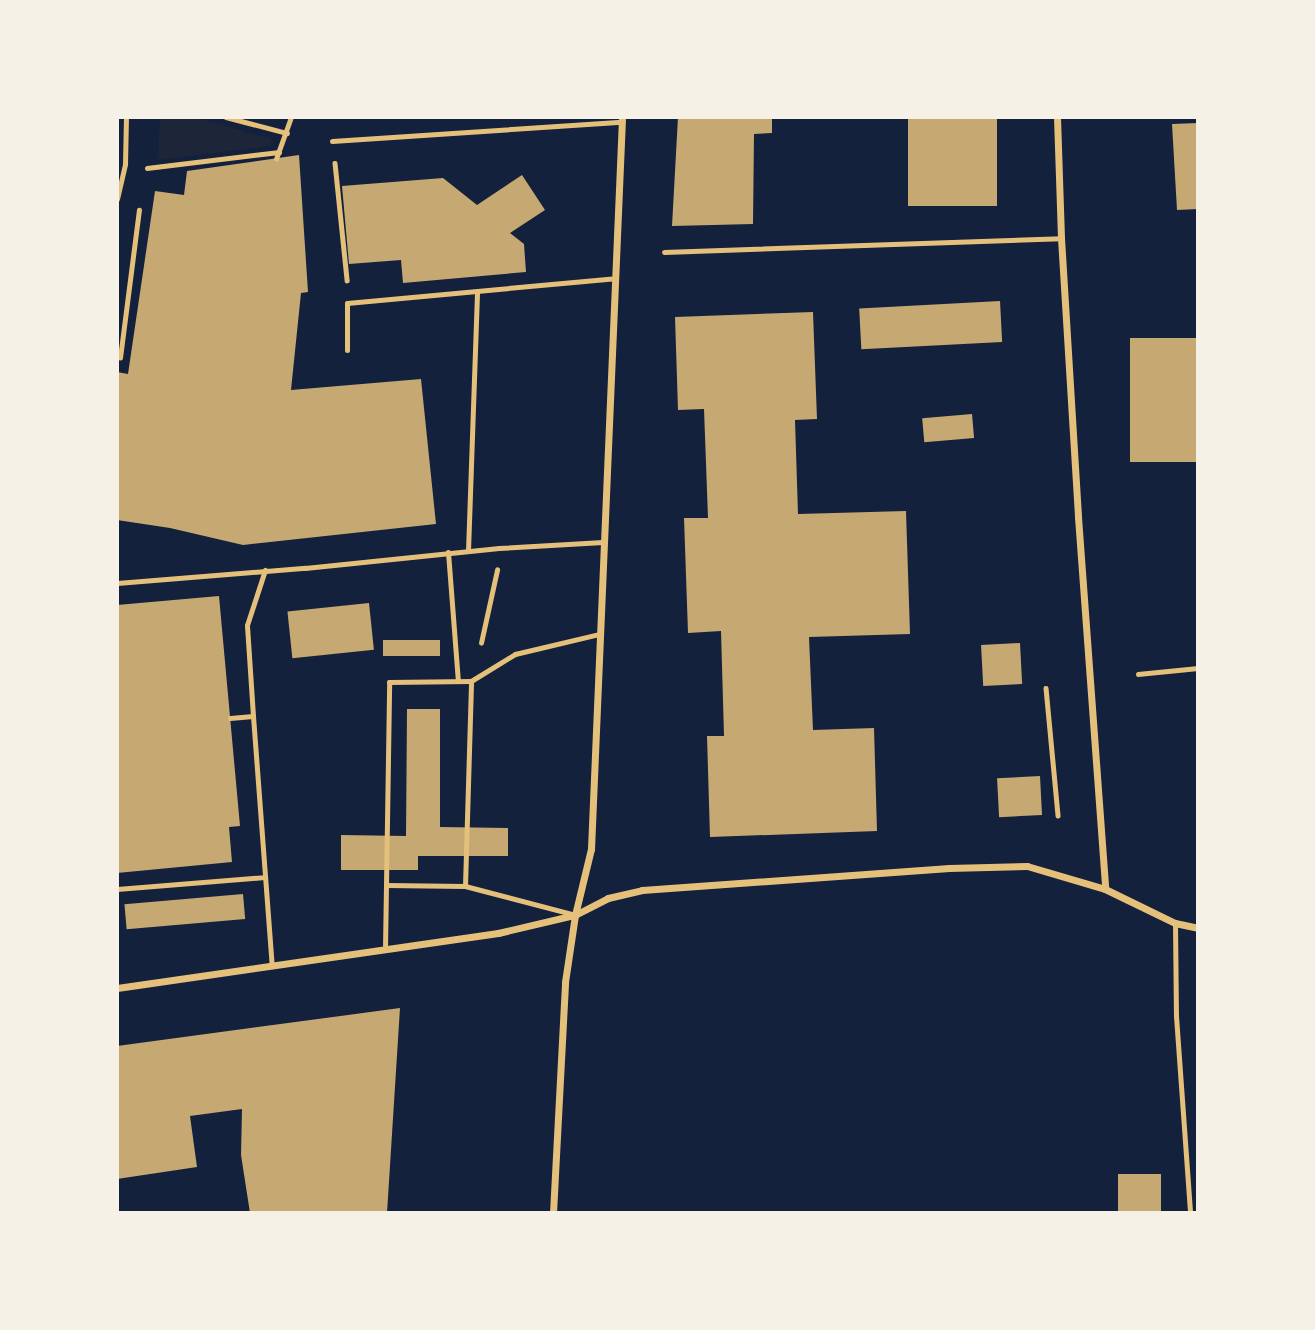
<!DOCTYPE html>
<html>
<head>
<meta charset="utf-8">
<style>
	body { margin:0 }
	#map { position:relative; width:1315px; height:1330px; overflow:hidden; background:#14213d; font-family:"PT Sans",sans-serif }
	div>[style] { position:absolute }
	.green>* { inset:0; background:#1d2539 }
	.building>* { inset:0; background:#c6a872; transform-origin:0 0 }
	.path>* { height:4.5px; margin:-2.25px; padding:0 2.25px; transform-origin:2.25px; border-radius:2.25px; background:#e5c07b }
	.service>* { height:5px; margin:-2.5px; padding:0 2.5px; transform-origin:2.5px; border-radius:2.5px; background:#e5c07b }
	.minor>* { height:7px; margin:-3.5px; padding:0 3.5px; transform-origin:3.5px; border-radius:3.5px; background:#e5c07b }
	span { translate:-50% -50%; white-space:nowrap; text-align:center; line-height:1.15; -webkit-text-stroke:7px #f6f1e7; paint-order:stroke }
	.frame { position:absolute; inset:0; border:119px solid #f6f1e7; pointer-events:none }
</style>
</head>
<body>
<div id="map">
	<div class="green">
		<div style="clip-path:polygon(160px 117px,194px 117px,271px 139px,270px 146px,158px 160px)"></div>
	</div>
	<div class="building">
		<div style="clip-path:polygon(678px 117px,772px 117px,772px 133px,754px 134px,753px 224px,672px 226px)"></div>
		<div style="left:908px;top:117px;width:89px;height:89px"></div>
		<div style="clip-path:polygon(1198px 123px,1198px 209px,1177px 210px,1172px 124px)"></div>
		<div style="clip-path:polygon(299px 155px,308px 292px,301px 293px,291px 390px,421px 379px,436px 524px,243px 545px,170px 528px,117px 520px,117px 372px,128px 374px,155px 191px,184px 195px,187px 171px)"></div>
		<div style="clip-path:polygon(522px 175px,545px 210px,510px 233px,524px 244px,526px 272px,403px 283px,401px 260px,349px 264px,342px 186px,443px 178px,477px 205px)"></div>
		<div style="left:1000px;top:301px;width:41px;height:141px;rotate:87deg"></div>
		<div style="clip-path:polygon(813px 312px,817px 419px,795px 420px,798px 514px,906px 511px,910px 634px,809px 637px,813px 730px,874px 728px,877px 831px,710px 837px,707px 736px,724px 736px,721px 631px,688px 633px,684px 518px,708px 518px,704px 409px,678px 410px,675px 317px)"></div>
		<div style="left:1198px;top:338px;width:124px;height:68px;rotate:90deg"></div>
		<div style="left:972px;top:414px;width:24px;height:50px;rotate:85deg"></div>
		<div style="clip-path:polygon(219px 596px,240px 826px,229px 827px,232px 862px,117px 873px,117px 605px)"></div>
		<div style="left:369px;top:603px;width:47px;height:82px;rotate:84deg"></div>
		<div style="left:440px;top:640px;width:16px;height:57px;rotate:90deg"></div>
		<div style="left:1020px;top:643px;width:41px;height:39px;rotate:87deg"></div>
		<div style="clip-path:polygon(407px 709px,440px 709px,440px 827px,508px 828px,508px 856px,418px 856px,418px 870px,341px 870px,341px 835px,406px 836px)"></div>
		<div style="left:1040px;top:776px;width:39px;height:43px;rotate:87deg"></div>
		<div style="left:243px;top:894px;width:25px;height:119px;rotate:85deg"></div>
		<div style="clip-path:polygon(400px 1008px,387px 1213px,250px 1213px,241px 1155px,242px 1109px,190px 1116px,197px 1167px,117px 1179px,117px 1046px)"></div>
		<div style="left:1118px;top:1174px;width:43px;height:39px"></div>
	</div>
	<div class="path">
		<div style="left:226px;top:117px;width:63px;rotate:14.7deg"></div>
		<div style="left:276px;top:159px;width:45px;rotate:-70.3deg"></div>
		<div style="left:335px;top:163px;width:118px;rotate:84.1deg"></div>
		<div style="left:147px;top:168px;width:133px;rotate:-6.9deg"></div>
		<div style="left:117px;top:358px;width:3px"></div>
		<div style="left:120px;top:358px;width:149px;rotate:-82.7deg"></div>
		<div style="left:481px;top:643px;width:75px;rotate:-77.6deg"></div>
		<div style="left:1138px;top:674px;width:60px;rotate:-5.7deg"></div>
		<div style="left:1046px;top:688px;width:128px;rotate:84.6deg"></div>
	</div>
	<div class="service">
		<div style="left:332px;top:141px;width:290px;rotate:-3.8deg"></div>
		<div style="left:117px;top:199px;width:36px;rotate:-77deg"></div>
		<div style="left:125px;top:164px;width:47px;rotate:-88.8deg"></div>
		<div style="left:664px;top:252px;width:397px;rotate:-2deg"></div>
		<div style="left:347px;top:350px;width:47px;rotate:-90deg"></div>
		<div style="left:347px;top:303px;width:269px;rotate:-5.3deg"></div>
		<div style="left:468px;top:551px;width:260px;rotate:-88deg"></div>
		<div style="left:448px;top:552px;width:129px;rotate:85.6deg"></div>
		<div style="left:117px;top:583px;width:189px;rotate:-4.6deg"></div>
		<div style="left:305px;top:568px;width:195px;rotate:-5.9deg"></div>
		<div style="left:499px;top:548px;width:104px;rotate:-3.3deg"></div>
		<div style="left:253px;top:716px;width:91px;rotate:-93.8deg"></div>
		<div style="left:247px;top:625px;width:58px;rotate:-71.9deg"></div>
		<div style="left:230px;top:718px;width:23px;rotate:-5deg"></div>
		<div style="left:253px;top:716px;width:251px;rotate:85.7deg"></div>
		<div style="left:386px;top:885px;width:79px;rotate:0.7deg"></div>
		<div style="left:465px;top:886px;width:111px;rotate:14.7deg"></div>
		<div style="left:465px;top:886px;width:205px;rotate:-88.3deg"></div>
		<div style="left:117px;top:889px;width:148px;rotate:-4.6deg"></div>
		<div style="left:1175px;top:923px;width:93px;rotate:89.4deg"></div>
		<div style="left:1176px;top:1016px;width:197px;rotate:85.9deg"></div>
		<div style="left:385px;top:949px;width:267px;rotate:-89.1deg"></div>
		<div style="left:389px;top:682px;width:82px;rotate:-0.7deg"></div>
		<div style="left:471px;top:681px;width:52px;rotate:-31.5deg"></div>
		<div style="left:515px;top:654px;width:86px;rotate:-13.4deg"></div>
	</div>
	<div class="minor">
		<div style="left:1057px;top:117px;width:121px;rotate:88.1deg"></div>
		<div style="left:1061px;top:238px;width:280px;rotate:86.5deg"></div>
		<div style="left:1078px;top:517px;width:373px;rotate:85.8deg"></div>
		<div style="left:117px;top:988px;width:385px;rotate:-8.2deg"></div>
		<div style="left:498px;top:933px;width:79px;rotate:-13.2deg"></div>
		<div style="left:575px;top:915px;width:37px;rotate:-27deg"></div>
		<div style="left:608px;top:898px;width:35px;rotate:-13deg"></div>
		<div style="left:642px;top:890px;width:308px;rotate:-4.1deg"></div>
		<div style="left:949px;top:868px;width:78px;rotate:-1.5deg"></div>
		<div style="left:1027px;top:866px;width:81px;rotate:16.4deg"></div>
		<div style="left:1105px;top:889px;width:78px;rotate:25.9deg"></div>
		<div style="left:1175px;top:923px;width:24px;rotate:12deg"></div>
		<div style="left:553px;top:1213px;width:231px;rotate:-87deg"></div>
		<div style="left:565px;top:982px;width:68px;rotate:-81.5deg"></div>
		<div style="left:575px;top:915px;width:68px;rotate:-76.4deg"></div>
		<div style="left:591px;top:849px;width:733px;rotate:-87.57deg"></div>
	</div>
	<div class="frame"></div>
</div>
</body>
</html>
